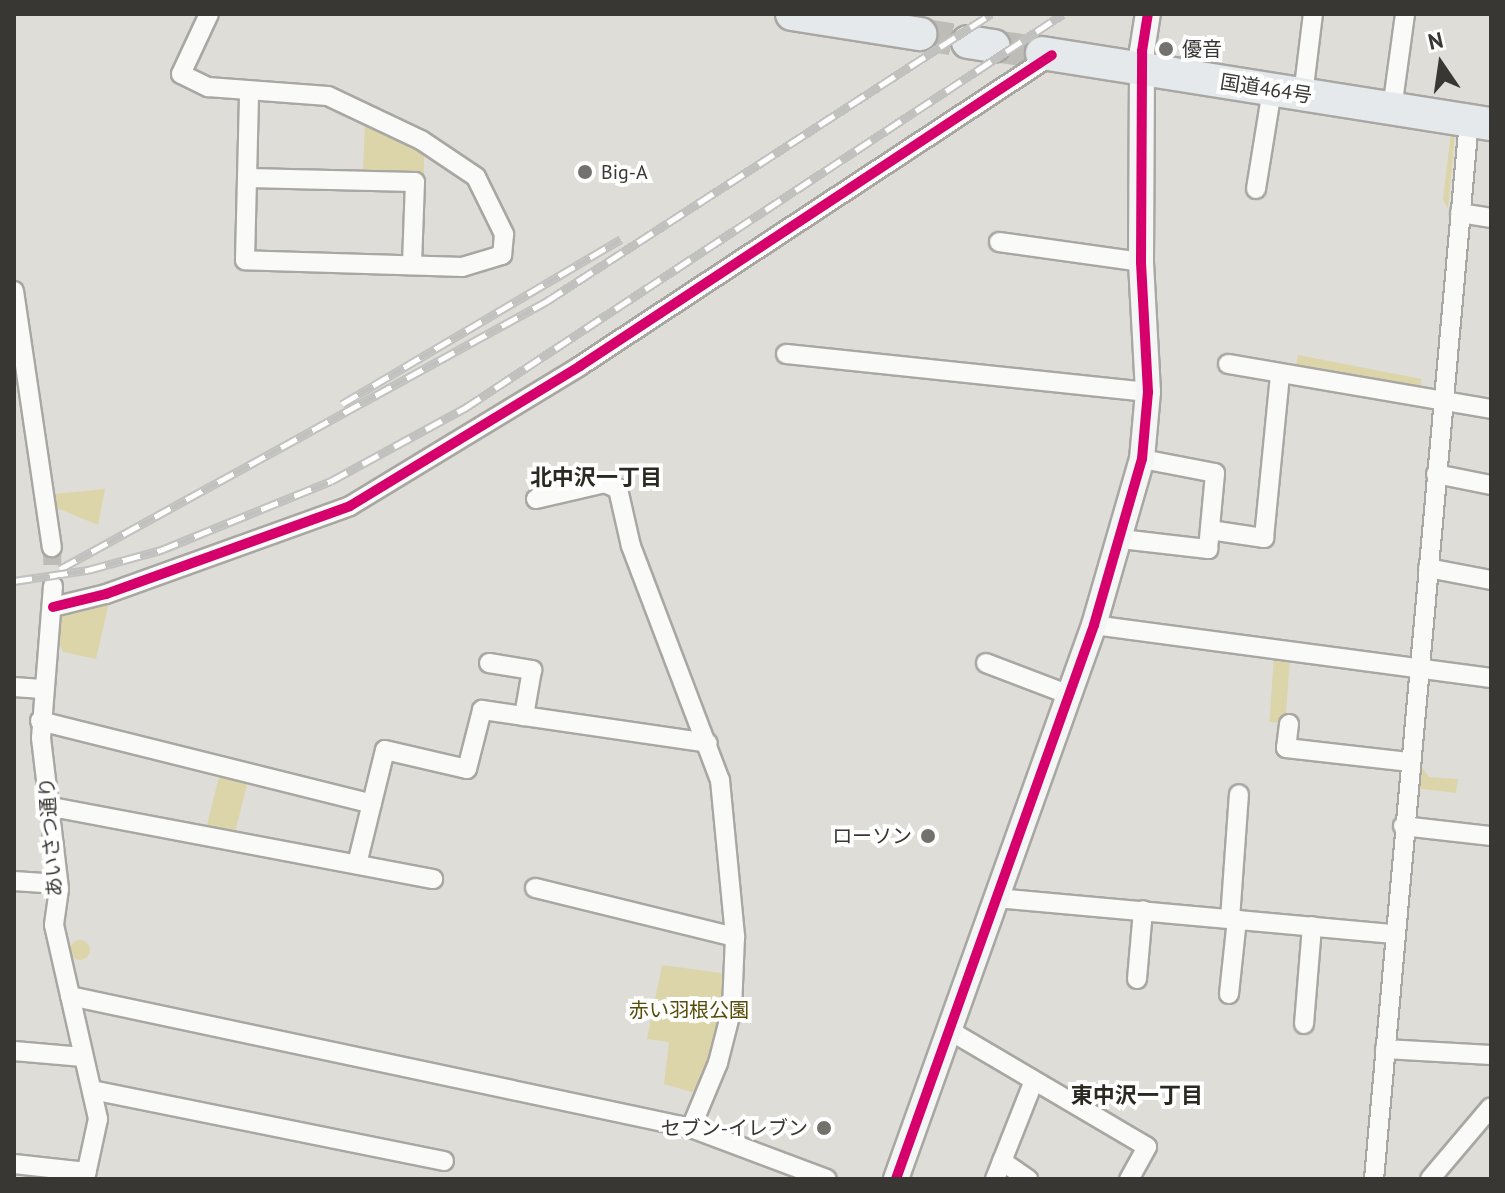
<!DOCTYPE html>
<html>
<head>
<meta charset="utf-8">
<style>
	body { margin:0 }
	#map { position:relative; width:1505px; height:1193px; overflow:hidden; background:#deddd8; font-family:"PT Sans","Noto Sans JP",sans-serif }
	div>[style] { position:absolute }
	.green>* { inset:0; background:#dcd5a9; transform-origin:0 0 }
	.round { border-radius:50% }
	.street-tunnel>* { height:18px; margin-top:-9px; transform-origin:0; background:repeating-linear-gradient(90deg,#bdbcb7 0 18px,transparent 0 27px) }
	.highway-tunnel>* { height:32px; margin-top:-16px; transform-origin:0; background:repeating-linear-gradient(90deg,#bdbcb7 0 32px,transparent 0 48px) }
	.roads { filter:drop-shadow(2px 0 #a8a7a3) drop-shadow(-2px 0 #a8a7a3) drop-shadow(0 2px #a8a7a3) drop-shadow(0 -2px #a8a7a3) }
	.street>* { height:18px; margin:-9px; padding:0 9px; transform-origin:9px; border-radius:9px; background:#fafaf9 }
	.secondary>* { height:24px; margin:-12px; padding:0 12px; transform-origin:12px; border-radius:12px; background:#f4f5f5 }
	.highway>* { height:32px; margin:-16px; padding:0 16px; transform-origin:16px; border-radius:16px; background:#e5e9ec }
	.rail>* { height:9px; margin-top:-4.5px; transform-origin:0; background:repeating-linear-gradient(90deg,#fff 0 18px,#c1c1bf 0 36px); box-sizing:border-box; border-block:2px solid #c1c1bf }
	.cycleway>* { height:10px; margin:-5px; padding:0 5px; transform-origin:5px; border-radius:5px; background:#d6006c }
	.dots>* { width:22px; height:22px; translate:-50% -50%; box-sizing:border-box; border:4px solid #fff; border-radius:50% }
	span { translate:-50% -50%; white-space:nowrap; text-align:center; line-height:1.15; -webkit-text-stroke:8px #fff; paint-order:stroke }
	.poi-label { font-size:20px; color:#383733 }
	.left { translate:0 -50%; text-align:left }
	.right { translate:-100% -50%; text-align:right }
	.street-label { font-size:20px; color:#383733 }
	.park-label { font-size:20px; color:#574d08 }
	.neighbourhood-label { font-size:22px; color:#2a2922; font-weight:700 }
	.frame { position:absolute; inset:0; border:16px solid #383733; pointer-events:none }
	.north { position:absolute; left:1401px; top:24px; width:80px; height:80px; -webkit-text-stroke:6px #fff; paint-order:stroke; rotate:347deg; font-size:22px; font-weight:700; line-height:32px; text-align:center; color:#383733 }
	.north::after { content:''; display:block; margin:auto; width:28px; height:36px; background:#383733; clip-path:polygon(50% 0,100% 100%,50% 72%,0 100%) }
</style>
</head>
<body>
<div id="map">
	<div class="green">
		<div style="clip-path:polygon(365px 122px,424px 155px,424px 175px,363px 171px)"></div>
		<div style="clip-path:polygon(1451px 132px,1455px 133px,1448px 209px,1443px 199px)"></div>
		<div style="left:1298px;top:355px;width:126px;height:12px;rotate:11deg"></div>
		<div style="clip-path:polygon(105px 489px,98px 525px,57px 508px,54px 494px)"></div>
		<div style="clip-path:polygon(110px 598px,96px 659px,63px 652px,58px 640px,60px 615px)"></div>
		<div style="left:1274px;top:656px;width:16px;height:66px;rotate:4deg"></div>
		<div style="clip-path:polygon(1417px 761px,1429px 777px,1458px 779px,1456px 793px,1415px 788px)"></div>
		<div style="left:220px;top:773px;width:29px;height:55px;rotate:14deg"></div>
		<div class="round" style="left:70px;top:940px;width:20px;height:20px"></div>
		<div style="clip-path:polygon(662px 965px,721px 973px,726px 981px,725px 1013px,699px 1094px,664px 1084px,669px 1042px,647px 1039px)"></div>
	</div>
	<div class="street-tunnel">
		<div style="left:52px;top:547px;width:39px;rotate:89deg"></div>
	</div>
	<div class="highway-tunnel">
		<div style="left:920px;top:34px;width:49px;rotate:9.5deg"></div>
		<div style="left:994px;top:46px;width:49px;rotate:8.3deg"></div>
	</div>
	<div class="roads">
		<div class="street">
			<div style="left:209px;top:14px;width:66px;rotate:115deg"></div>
			<div style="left:181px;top:74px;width:30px;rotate:26deg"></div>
			<div style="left:208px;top:87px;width:120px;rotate:4.3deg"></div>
			<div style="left:328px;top:96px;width:103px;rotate:25.3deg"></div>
			<div style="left:421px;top:140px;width:66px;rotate:33.9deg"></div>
			<div style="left:476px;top:177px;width:64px;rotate:63.8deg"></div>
			<div style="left:504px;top:234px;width:21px;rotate:95deg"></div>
			<div style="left:502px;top:255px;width:42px;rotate:163.3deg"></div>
			<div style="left:462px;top:267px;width:217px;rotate:-178.2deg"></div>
			<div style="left:245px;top:260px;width:169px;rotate:-88.6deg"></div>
			<div style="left:1303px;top:95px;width:82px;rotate:-83deg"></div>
			<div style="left:1392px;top:109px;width:96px;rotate:-82.2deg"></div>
			<div style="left:247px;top:178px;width:168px;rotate:1.4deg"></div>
			<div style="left:415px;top:182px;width:83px;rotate:92.1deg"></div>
			<div style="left:1256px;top:189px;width:100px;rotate:-80.8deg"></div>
			<div style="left:1460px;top:213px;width:31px;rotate:9deg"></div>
			<div style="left:999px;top:242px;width:143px;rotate:8deg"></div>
			<div style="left:14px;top:291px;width:259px;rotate:81.6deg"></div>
			<div style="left:786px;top:354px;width:364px;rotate:6deg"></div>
			<div style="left:1228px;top:364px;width:267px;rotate:9.7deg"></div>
			<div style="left:1436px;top:474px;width:56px;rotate:11.3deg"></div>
			<div style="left:536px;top:499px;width:71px;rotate:-13.1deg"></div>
			<div style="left:605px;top:483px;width:14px;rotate:25deg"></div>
			<div style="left:618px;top:489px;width:58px;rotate:77.2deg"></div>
			<div style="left:631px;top:546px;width:250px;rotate:69.2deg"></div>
			<div style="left:720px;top:780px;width:158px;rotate:84.5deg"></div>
			<div style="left:735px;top:937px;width:71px;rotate:92.4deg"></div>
			<div style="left:732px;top:1008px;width:57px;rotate:104.3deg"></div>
			<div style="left:718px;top:1063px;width:70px;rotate:112.6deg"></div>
			<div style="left:1210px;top:530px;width:55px;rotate:8.4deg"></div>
			<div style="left:1264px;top:538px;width:165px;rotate:-84.4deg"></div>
			<div style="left:1121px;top:539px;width:88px;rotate:6.6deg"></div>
			<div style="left:1208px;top:549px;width:76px;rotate:-84.7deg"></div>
			<div style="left:1215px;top:473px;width:74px;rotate:-169.1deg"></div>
			<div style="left:1428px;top:568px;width:64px;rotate:10.8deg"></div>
			<div style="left:53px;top:586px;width:152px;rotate:94.5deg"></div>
			<div style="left:41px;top:738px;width:152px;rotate:83.2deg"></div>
			<div style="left:59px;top:889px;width:36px;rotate:98deg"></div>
			<div style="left:54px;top:925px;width:199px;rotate:77.2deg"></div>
			<div style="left:98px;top:1119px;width:61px;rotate:102.2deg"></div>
			<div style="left:53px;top:607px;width:55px;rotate:-13.8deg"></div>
			<div style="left:106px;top:594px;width:259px;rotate:-19.8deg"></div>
			<div style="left:350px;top:506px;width:269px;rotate:-31.3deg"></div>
			<div style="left:580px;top:366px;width:565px;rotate:-33.38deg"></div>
			<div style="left:1094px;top:625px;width:401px;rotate:7.6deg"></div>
			<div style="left:489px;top:663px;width:44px;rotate:9.2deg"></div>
			<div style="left:532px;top:670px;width:47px;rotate:99.9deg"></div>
			<div style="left:986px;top:663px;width:90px;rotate:20.9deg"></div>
			<div style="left:14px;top:687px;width:28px;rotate:4deg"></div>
			<div style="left:40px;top:721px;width:342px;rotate:14deg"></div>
			<div style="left:1289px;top:724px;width:24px;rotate:97deg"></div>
			<div style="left:1286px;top:748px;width:123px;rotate:6.5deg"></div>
			<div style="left:52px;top:807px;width:388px;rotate:10.7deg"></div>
			<div style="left:1403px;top:826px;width:89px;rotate:6.5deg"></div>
			<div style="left:357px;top:864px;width:117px;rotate:-76.2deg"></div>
			<div style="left:385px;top:750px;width:84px;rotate:13deg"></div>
			<div style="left:467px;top:769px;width:61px;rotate:-75.7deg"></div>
			<div style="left:482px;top:710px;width:228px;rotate:8.3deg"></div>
			<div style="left:14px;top:881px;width:44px;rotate:3.9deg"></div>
			<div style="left:535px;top:888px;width:206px;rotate:13.8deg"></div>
			<div style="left:997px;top:898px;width:398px;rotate:5.2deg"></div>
			<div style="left:1230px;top:919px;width:125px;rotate:-85.9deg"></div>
			<div style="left:1137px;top:979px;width:69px;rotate:-85deg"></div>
			<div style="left:1229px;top:994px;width:75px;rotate:-83.9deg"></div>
			<div style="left:70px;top:996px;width:635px;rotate:12deg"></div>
			<div style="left:691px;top:1128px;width:145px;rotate:20.6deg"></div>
			<div style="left:1304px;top:1024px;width:98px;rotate:-85.3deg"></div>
			<div style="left:947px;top:1029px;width:232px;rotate:30.5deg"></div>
			<div style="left:1147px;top:1147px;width:37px;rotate:119deg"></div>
			<div style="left:1385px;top:1049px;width:106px;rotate:3.2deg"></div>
			<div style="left:14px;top:1051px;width:69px;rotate:5deg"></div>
			<div style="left:92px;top:1090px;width:359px;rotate:11.4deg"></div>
			<div style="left:1002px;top:1161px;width:32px;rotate:35deg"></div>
			<div style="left:14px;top:1164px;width:73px;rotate:6.3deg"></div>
			<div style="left:995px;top:1179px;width:103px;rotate:-68.4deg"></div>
			<div style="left:1374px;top:1179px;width:1063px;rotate:-84.87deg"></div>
			<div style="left:1430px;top:1179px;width:94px;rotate:-49.7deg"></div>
		</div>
		<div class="secondary">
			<div style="left:896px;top:1179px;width:588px;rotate:-70.33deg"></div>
			<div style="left:1094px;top:625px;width:173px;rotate:-73.9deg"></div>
			<div style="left:1142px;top:459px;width:67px;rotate:-84.9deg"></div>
			<div style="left:1148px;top:392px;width:130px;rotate:-93.1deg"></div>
			<div style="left:1141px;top:262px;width:211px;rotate:-89.7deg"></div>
			<div style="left:1142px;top:51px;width:37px;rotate:-81deg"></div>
		</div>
		<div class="highway">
			<div style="left:792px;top:14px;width:130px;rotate:8.9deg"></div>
			<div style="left:968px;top:42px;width:26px;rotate:9deg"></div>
			<div style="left:1042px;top:53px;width:455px;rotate:9deg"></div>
		</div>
	</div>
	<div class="rail">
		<div style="left:342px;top:404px;width:324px;rotate:-30.6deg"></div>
		<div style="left:60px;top:569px;width:556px;rotate:-28.82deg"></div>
		<div style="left:547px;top:301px;width:529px;rotate:-32.88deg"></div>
		<div style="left:14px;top:581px;width:75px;rotate:-8.5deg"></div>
		<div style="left:88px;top:570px;width:76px;rotate:-15.3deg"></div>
		<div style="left:161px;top:550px;width:183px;rotate:-22.1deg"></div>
		<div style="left:331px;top:481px;width:153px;rotate:-28.6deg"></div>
		<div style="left:465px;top:408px;width:716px;rotate:-33.38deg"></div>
	</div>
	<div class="cycleway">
		<div style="left:53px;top:607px;width:55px;rotate:-13.8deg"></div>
		<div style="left:106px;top:594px;width:259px;rotate:-19.8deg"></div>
		<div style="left:350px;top:506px;width:269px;rotate:-31.3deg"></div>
		<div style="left:580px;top:366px;width:565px;rotate:-33.38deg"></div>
		<div style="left:896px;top:1179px;width:588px;rotate:-70.33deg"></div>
		<div style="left:1094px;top:625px;width:173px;rotate:-73.9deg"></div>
		<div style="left:1142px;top:459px;width:67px;rotate:-84.9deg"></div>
		<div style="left:1148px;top:392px;width:130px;rotate:-93.1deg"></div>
		<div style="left:1141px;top:262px;width:211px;rotate:-89.7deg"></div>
		<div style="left:1142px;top:51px;width:37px;rotate:-81deg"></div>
	</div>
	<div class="dots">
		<div style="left:1166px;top:49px;background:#72716d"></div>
		<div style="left:585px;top:172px;background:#72716d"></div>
		<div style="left:928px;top:836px;background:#72716d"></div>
		<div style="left:824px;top:1128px;background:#72716d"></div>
	</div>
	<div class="poi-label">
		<span class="left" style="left:1182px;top:49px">優音</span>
		<span class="left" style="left:601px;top:172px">Big-A</span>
		<span class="right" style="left:912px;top:836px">ローソン</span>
		<span class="right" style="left:808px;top:1128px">セブン-イレブン</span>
	</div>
	<div class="street-label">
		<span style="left:1266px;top:89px;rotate:9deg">国道464号</span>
		<span style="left:51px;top:837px;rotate:-94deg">あいさつ通り</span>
	</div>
	<div class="park-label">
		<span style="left:689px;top:1010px">赤い羽根公園</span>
	</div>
	<div class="neighbourhood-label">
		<span style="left:596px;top:478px">北中沢一丁目</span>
		<span style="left:1137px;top:1096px">東中沢一丁目</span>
	</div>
	<div class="frame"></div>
	<div class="north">N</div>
</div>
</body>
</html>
